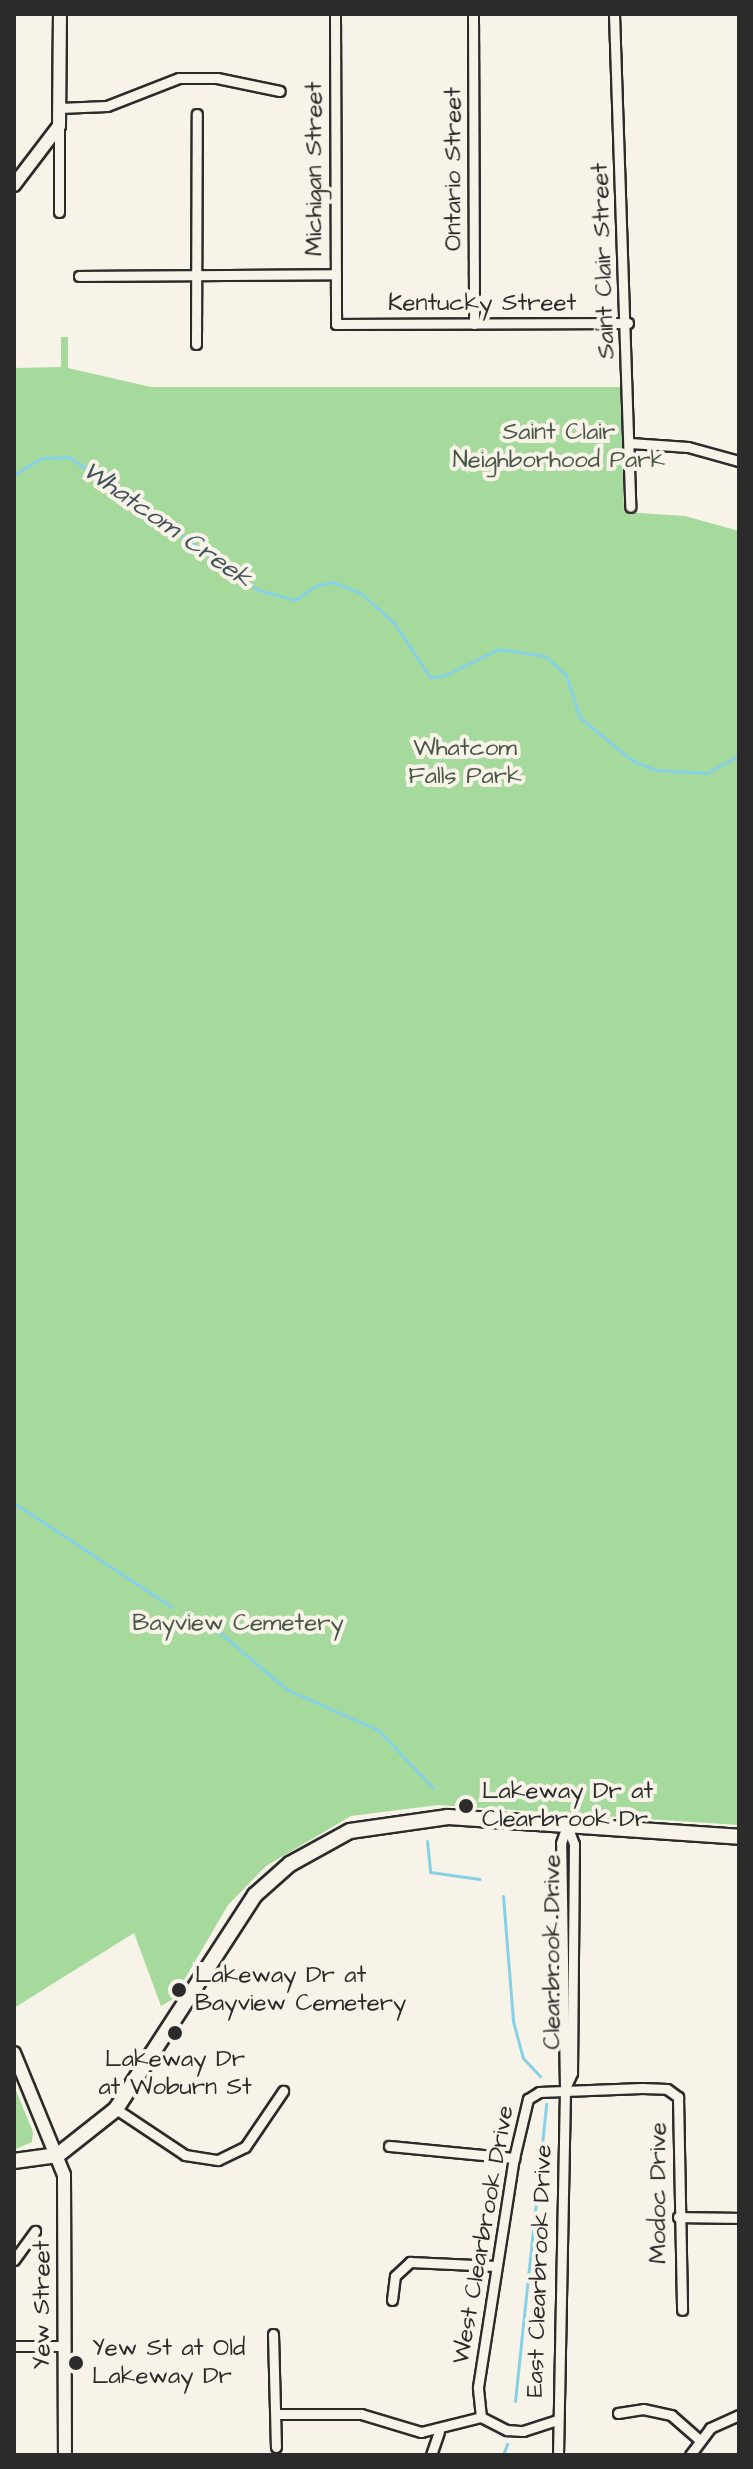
<!DOCTYPE html>
<html>
<head>
<meta charset="utf-8">
<style>
	body { margin:0 }
	#map { position:relative; width:753px; height:2469px; overflow:hidden; background:#f7f3e8; font-family:"Architects Daughter",sans-serif }
	div>[style] { position:absolute }
	.green>* { inset:0; background:#a6da9c }
	.stream>* { height:3px; margin:-1.5px; padding:0 1.5px; transform-origin:1.5px; border-radius:1.5px; background:#86d1e6 }
	.roads { filter:drop-shadow(2px 0 #2b2b2b) drop-shadow(-2px 0 #2b2b2b) drop-shadow(0 2px #2b2b2b) drop-shadow(0 -2px #2b2b2b) }
	.minor>* { height:9px; margin:-4.5px; padding:0 4.5px; transform-origin:4.5px; border-radius:4.5px; background:#f7f3e8 }
	.tertiary>* { height:12px; margin:-6px; padding:0 6px; transform-origin:6px; border-radius:6px; background:#f7f3e8 }
	.secondary>* { height:14px; margin:-7px; padding:0 7px; transform-origin:7px; border-radius:7px; background:#f7f3e8 }
	.dots>* { width:22px; height:22px; translate:-50% -50%; box-sizing:border-box; border:4px solid #f7f3e8; border-radius:50% }
	span { translate:-50% -50%; white-space:nowrap; text-align:center; line-height:1.15; -webkit-text-stroke:8px #f7f3e8; paint-order:stroke }
	.street-label { font-size:24px; color:#2b2b2b }
	.park-label { font-size:24px; color:#4a5747 }
	.poi-label { font-size:24px; color:#2b2b2b }
	.left { translate:0 -50%; text-align:left }
	.water-label { font-size:26px; color:#42545a; font-style:italic }
	.frame { position:absolute; inset:0; border:16px solid #2b2b2b; pointer-events:none }
</style>
</head>
<body>
<div id="map">
	<div class="green">
		<div style="clip-path:polygon(61px 337px,68px 337px,68px 368px,151px 387px,621px 387px,624px 512px,685px 516px,739px 531px,739px 1825px,438px 1805px,351px 1816px,266px 1866px,228px 1905px,173px 1999px,161px 2006px,134px 1933px,14px 2008px,14px 368px,61px 367px)"></div>
		<div style="clip-path:polygon(14px 2086px,33px 2132px,32px 2142px,16px 2149px)"></div>
	</div>
	<div class="stream">
		<div style="left:14px;top:475px;width:32px;rotate:-32deg"></div>
		<div style="left:41px;top:458px;width:28px;rotate:-2deg"></div>
		<div style="left:69px;top:457px;width:231px;rotate:35.1deg"></div>
		<div style="left:258px;top:590px;width:38px;rotate:15deg"></div>
		<div style="left:295px;top:600px;width:24px;rotate:-35deg"></div>
		<div style="left:315px;top:586px;width:18px;rotate:-13deg"></div>
		<div style="left:333px;top:582px;width:31px;rotate:22deg"></div>
		<div style="left:362px;top:594px;width:43px;rotate:42.2deg"></div>
		<div style="left:394px;top:623px;width:65px;rotate:56.3deg"></div>
		<div style="left:430px;top:677px;width:13px;rotate:-4deg"></div>
		<div style="left:443px;top:676px;width:62px;rotate:-25.7deg"></div>
		<div style="left:499px;top:649px;width:47px;rotate:8.7deg"></div>
		<div style="left:545px;top:656px;width:28px;rotate:42deg"></div>
		<div style="left:566px;top:675px;width:45px;rotate:72deg"></div>
		<div style="left:580px;top:718px;width:68px;rotate:39.1deg"></div>
		<div style="left:633px;top:761px;width:25px;rotate:21deg"></div>
		<div style="left:656px;top:770px;width:51px;rotate:3.4deg"></div>
		<div style="left:707px;top:773px;width:37px;rotate:-29deg"></div>
		<div style="left:14px;top:1503px;width:189px;rotate:33.4deg"></div>
		<div style="left:204px;top:1619px;width:108px;rotate:40.5deg"></div>
		<div style="left:286px;top:1689px;width:101px;rotate:24deg"></div>
		<div style="left:378px;top:1730px;width:80px;rotate:46.5deg"></div>
		<div style="left:427px;top:1841px;width:31px;rotate:84deg"></div>
		<div style="left:430px;top:1872px;width:50px;rotate:8deg"></div>
		<div style="left:503px;top:1896px;width:125px;rotate:85.4deg"></div>
		<div style="left:513px;top:2021px;width:38px;rotate:75deg"></div>
		<div style="left:523px;top:2058px;width:25px;rotate:47deg"></div>
		<div style="left:515px;top:2401px;width:299px;rotate:-84deg"></div>
		<div style="left:503px;top:2455px;width:12px;rotate:-70deg"></div>
	</div>
	<div class="roads">
		<div class="minor">
			<div style="left:335px;top:14px;width:310px;rotate:89.8deg"></div>
			<div style="left:336px;top:324px;width:292px;rotate:-0.2deg"></div>
			<div style="left:473px;top:14px;width:310px;rotate:89.8deg"></div>
			<div style="left:614px;top:14px;width:493px;rotate:88.1deg"></div>
			<div style="left:59px;top:108px;width:48px;rotate:-2.4deg"></div>
			<div style="left:107px;top:106px;width:77px;rotate:-21.3deg"></div>
			<div style="left:179px;top:78px;width:38px"></div>
			<div style="left:217px;top:78px;width:64px;rotate:11.7deg"></div>
			<div style="left:59px;top:126px;width:86px;rotate:90deg"></div>
			<div style="left:79px;top:276px;width:257px;rotate:-0.4deg"></div>
			<div style="left:196px;top:344px;width:230px;rotate:-89.8deg"></div>
			<div style="left:630px;top:443px;width:58px;rotate:3.9deg"></div>
			<div style="left:688px;top:447px;width:53px;rotate:15.4deg"></div>
			<div style="left:565px;top:2088px;width:17px;rotate:-65deg"></div>
			<div style="left:572px;top:2073px;width:229px;rotate:-89.5deg"></div>
			<div style="left:574px;top:1844px;width:19px;rotate:-111deg"></div>
			<div style="left:116px;top:2109px;width:83px;rotate:33.7deg"></div>
			<div style="left:185px;top:2155px;width:33px;rotate:9deg"></div>
			<div style="left:218px;top:2160px;width:30px;rotate:-26deg"></div>
			<div style="left:245px;top:2147px;width:68px;rotate:-55.8deg"></div>
			<div style="left:389px;top:2146px;width:126px;rotate:5.5deg"></div>
			<div style="left:678px;top:2217px;width:61px;rotate:0.9deg"></div>
			<div style="left:14px;top:2260px;width:36px;rotate:-54deg"></div>
			<div style="left:392px;top:2300px;width:24px;rotate:-83deg"></div>
			<div style="left:395px;top:2276px;width:21px;rotate:-43deg"></div>
			<div style="left:410px;top:2262px;width:86px;rotate:2.7deg"></div>
			<div style="left:273px;top:2334px;width:113px;rotate:88.5deg"></div>
			<div style="left:14px;top:2346px;width:51px"></div>
			<div style="left:618px;top:2413px;width:25px;rotate:-9deg"></div>
			<div style="left:643px;top:2409px;width:29px;rotate:12deg"></div>
			<div style="left:671px;top:2415px;width:37px;rotate:41deg"></div>
			<div style="left:277px;top:2414px;width:84px"></div>
			<div style="left:361px;top:2414px;width:63px;rotate:16.7deg"></div>
			<div style="left:421px;top:2432px;width:62px;rotate:-14deg"></div>
			<div style="left:481px;top:2417px;width:29px;rotate:27deg"></div>
			<div style="left:507px;top:2430px;width:16px;rotate:4deg"></div>
			<div style="left:523px;top:2431px;width:35px;rotate:-18deg"></div>
			<div style="left:481px;top:2417px;width:30px;rotate:-96deg"></div>
			<div style="left:478px;top:2387px;width:232px;rotate:-81.1deg"></div>
			<div style="left:514px;top:2158px;width:61px;rotate:-76.7deg"></div>
			<div style="left:528px;top:2099px;width:13px;rotate:-32deg"></div>
			<div style="left:539px;top:2092px;width:103px;rotate:-2.2deg"></div>
			<div style="left:642px;top:2088px;width:25px;rotate:2deg"></div>
			<div style="left:667px;top:2089px;width:14px;rotate:36deg"></div>
			<div style="left:678px;top:2097px;width:213px;rotate:88.9deg"></div>
			<div style="left:431px;top:2455px;width:24px;rotate:-71deg"></div>
			<div style="left:558px;top:2455px;width:367px;rotate:-88.9deg"></div>
			<div style="left:565px;top:2088px;width:245px;rotate:-90.9deg"></div>
			<div style="left:561px;top:1843px;width:18px;rotate:-71deg"></div>
			<div style="left:690px;top:2455px;width:34px;rotate:-53deg"></div>
			<div style="left:710px;top:2428px;width:32px;rotate:-24deg"></div>
		</div>
		<div class="tertiary">
			<div style="left:14px;top:185px;width:74px;rotate:-52.7deg"></div>
			<div style="left:59px;top:126px;width:112px;rotate:-89.5deg"></div>
			<div style="left:14px;top:2053px;width:132px;rotate:67.7deg"></div>
			<div style="left:64px;top:2175px;width:280px;rotate:89.8deg"></div>
		</div>
		<div class="secondary">
			<div style="left:14px;top:2161px;width:44px;rotate:-7.8deg"></div>
			<div style="left:58px;top:2155px;width:74px;rotate:-38.4deg"></div>
			<div style="left:116px;top:2109px;width:255px;rotate:-57deg"></div>
			<div style="left:255px;top:1895px;width:47px;rotate:-41.5deg"></div>
			<div style="left:290px;top:1864px;width:68px;rotate:-28.8deg"></div>
			<div style="left:350px;top:1831px;width:99px;rotate:-8.1deg"></div>
			<div style="left:448px;top:1817px;width:292px;rotate:3.9deg"></div>
		</div>
	</div>
	<div class="dots">
		<div style="left:466px;top:1806px;background:#2b2b2b"></div>
		<div style="left:179px;top:1990px;background:#2b2b2b"></div>
		<div style="left:175px;top:2033px;background:#2b2b2b"></div>
		<div style="left:76px;top:2363px;background:#2b2b2b"></div>
	</div>
	<div class="street-label">
		<span style="left:315px;top:169px;rotate:-90deg">Michigan Street</span>
		<span style="left:454px;top:169px;rotate:-90deg">Ontario Street</span>
		<span style="left:604px;top:261px;rotate:-92deg">Saint Clair Street</span>
		<span style="left:482px;top:304px">Kentucky Street</span>
		<span style="left:553px;top:1952px;rotate:-90deg">Clearbrook Drive</span>
		<span style="left:659px;top:2193px;rotate:-90deg">Modoc Drive</span>
		<span style="left:484px;top:2235px;rotate:-80deg">West Clearbrook Drive</span>
		<span style="left:540px;top:2271px;rotate:-88deg">East Clearbrook Drive</span>
		<span style="left:43px;top:2305px;rotate:-90deg">Yew Street</span>
	</div>
	<div class="park-label">
		<span style="left:559px;top:447px">Saint Clair<br>Neighborhood Park</span>
		<span style="left:465px;top:763px">Whatcom<br>Falls Park</span>
		<span style="left:238px;top:1624px">Bayview Cemetery</span>
	</div>
	<div class="poi-label">
		<span class="left" style="left:482px;top:1806px">Lakeway Dr at<br>Clearbrook Dr</span>
		<span class="left" style="left:195px;top:1990px">Lakeway Dr at<br>Bayview Cemetery</span>
		<span style="left:175px;top:2074px">Lakeway Dr<br>at Woburn St</span>
		<span class="left" style="left:92px;top:2363px">Yew St at Old<br>Lakeway Dr</span>
	</div>
	<div class="water-label">
		<span style="left:167px;top:525px;rotate:35deg">Whatcom Creek</span>
	</div>
	<div class="frame"></div>
</div>
</body>
</html>
